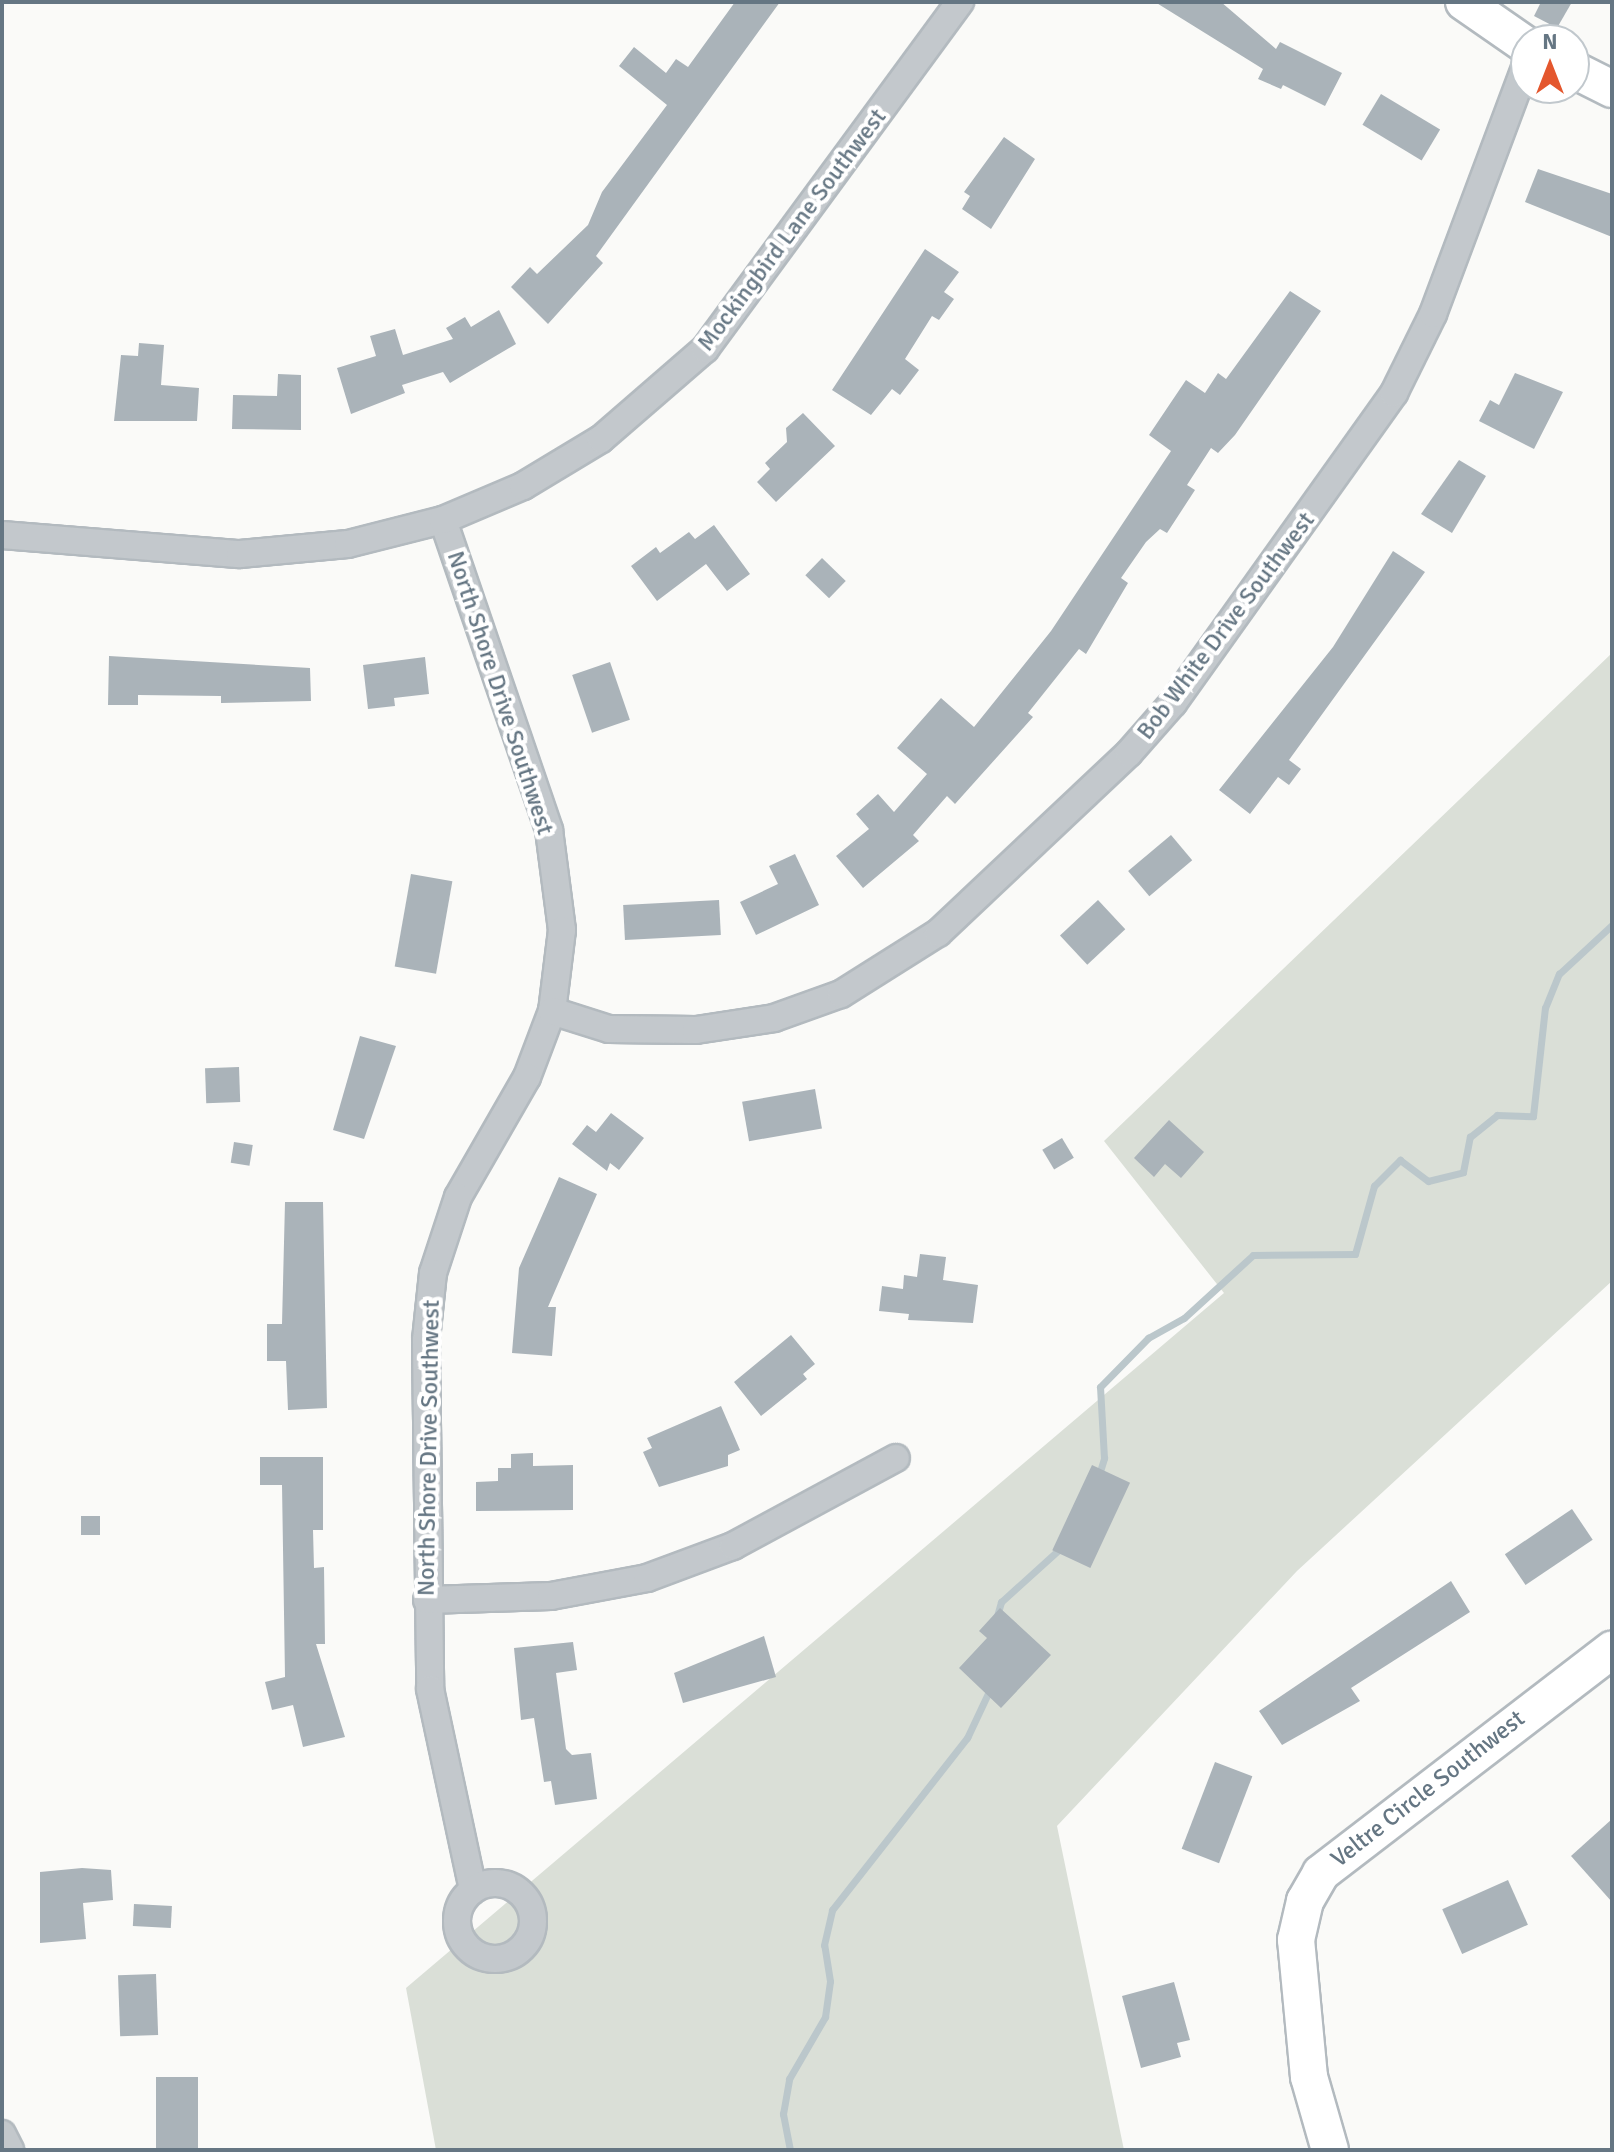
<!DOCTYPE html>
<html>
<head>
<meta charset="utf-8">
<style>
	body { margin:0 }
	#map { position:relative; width:1614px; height:2152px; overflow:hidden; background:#fafaf8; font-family:Signika,sans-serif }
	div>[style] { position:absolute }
	.green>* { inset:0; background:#dadfd7 }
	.stream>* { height:7px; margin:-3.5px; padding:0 3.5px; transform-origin:3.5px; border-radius:3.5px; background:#bbc7cb }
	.building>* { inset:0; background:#aab3b9; transform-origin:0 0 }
	.roads { filter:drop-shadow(2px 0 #b3babf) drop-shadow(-2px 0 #b3babf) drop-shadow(0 2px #b3babf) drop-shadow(0 -2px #b3babf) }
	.street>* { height:26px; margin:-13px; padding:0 13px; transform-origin:13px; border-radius:13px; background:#c3c8cc }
	.street>.ring { margin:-13px; padding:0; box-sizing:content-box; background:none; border:26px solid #c3c8cc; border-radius:50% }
	.secondary>* { height:36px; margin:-18px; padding:0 18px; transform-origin:18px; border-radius:18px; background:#fff }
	span { translate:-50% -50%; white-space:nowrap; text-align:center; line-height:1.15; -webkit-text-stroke:8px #fff; paint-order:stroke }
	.street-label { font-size:24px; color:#657683 }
	.frame { position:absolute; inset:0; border:4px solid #657683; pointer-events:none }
	.north { position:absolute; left:1510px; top:24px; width:80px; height:80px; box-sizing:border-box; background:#fff; border:2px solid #c1c8cd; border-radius:50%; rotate:0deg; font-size:22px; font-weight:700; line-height:32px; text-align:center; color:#657683 }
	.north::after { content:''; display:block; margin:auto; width:28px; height:36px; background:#e4572e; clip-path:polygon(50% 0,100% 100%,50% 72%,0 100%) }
</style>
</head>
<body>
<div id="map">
	<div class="green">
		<div style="clip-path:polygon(1612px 653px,1612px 1281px,1297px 1571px,1057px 1826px,1124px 2150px,436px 2150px,406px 1988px,1224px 1293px,1104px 1141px)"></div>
	</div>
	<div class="stream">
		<div style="left:1098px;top:1478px;width:21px;rotate:-73deg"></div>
		<div style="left:1104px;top:1458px;width:71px;rotate:-93.2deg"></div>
		<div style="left:1100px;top:1387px;width:69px;rotate:-45.6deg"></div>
		<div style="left:1148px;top:1338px;width:41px;rotate:-29.1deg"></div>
		<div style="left:1184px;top:1318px;width:93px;rotate:-42.4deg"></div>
		<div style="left:1253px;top:1255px;width:102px;rotate:-0.6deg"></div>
		<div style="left:1355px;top:1254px;width:71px;rotate:-74.4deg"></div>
		<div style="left:1374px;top:1186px;width:37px;rotate:-45deg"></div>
		<div style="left:1400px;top:1160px;width:35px;rotate:37deg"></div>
		<div style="left:1428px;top:1181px;width:36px;rotate:-14deg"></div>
		<div style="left:1463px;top:1172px;width:36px;rotate:-79deg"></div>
		<div style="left:1470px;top:1137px;width:35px;rotate:-39deg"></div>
		<div style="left:1497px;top:1115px;width:36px;rotate:2deg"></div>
		<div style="left:1533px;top:1116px;width:109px;rotate:-83.7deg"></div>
		<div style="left:1545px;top:1008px;width:37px;rotate:-68deg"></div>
		<div style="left:1559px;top:974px;width:72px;rotate:-42.8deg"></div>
		<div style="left:997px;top:1616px;width:15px;rotate:-74deg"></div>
		<div style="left:1001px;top:1602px;width:84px;rotate:-42.1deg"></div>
		<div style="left:790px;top:2150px;width:37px;rotate:-101deg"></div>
		<div style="left:783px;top:2114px;width:36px;rotate:-80deg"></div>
		<div style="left:789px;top:2079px;width:72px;rotate:-59.9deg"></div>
		<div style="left:825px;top:2017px;width:36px;rotate:-82deg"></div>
		<div style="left:830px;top:1981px;width:36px;rotate:-99deg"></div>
		<div style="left:824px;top:1945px;width:36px;rotate:-77deg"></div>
		<div style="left:832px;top:1910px;width:219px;rotate:-51.9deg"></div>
		<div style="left:967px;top:1738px;width:56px;rotate:-64.8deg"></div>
	</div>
	<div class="building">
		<div style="clip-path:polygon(735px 2px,780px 2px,596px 256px,603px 263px,548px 324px,511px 287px,530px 267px,537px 274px,588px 225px,602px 192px,667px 105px,619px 66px,634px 47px,666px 73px,676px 59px,688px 67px)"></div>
		<div style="clip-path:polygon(1155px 2px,1221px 2px,1276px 49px,1280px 42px,1342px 73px,1325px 106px,1283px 85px,1281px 89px,1258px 79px,1263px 69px)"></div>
		<div style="clip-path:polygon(1541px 2px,1572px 2px,1557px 28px,1534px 16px)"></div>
		<div style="left:1381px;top:94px;width:69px;height:36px;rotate:31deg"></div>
		<div style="clip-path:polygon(1004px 137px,1035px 159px,991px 229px,962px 209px,970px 196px,964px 192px)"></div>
		<div style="clip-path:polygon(1538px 169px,1612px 194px,1612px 237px,1525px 202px)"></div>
		<div style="clip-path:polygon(925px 249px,959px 272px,944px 292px,954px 299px,939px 320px,932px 316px,905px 359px,919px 370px,900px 395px,892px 389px,871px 415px,832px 390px)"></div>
		<div style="clip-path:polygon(1290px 291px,1321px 311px,1235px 435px,1218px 453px,1211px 448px,1187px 485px,1195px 490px,1167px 533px,1160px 529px,1146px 542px,1121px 578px,1128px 583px,1086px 654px,1079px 649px,1028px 713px,1033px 717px,955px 804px,947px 796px,913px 835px,919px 841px,863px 888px,836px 856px,869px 829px,856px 814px,878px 794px,894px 812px,927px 774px,897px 748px,941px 698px,974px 727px,1051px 631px,1171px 451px,1149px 435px,1186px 380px,1205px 393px,1218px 373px,1226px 379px)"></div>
		<div style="clip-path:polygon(499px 310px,516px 344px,450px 383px,443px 372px,402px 385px,405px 393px,351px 414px,337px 368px,376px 356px,370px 336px,395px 329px,403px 355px,453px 339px,446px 328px,465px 317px,471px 327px)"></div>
		<div style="clip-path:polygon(139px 343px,164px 345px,161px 385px,199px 388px,197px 421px,114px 421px,121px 355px,138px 356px)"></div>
		<div style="clip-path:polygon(1515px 373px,1563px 392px,1534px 449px,1479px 421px,1490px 400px,1499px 405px)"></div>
		<div style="clip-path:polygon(278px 374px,301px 375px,301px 430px,232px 429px,233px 395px,277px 396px)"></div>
		<div style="clip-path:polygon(803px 413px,835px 446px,776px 502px,757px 482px,770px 469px,765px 463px,787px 442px,786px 428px)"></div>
		<div style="clip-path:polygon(1459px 460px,1486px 476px,1452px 533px,1421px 514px)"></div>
		<div style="clip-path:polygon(714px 525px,750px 574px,727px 591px,706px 564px,657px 601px,631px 566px,656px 547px,660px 553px,689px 532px,695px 539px)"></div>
		<div style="clip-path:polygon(1393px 551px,1425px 572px,1289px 760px,1301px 769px,1289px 785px,1278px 777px,1250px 814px,1219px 790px,1333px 647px)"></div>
		<div style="left:822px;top:558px;width:33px;height:24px;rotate:44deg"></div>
		<div style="clip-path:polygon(109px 656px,310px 668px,311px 701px,221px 703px,221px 696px,138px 695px,138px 705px,108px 705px)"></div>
		<div style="clip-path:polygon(425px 657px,429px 694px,394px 698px,395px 706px,368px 709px,363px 665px)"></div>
		<div style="left:610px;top:662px;width:61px;height:40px;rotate:71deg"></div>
		<div style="left:1171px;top:835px;width:33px;height:56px;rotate:50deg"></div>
		<div style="clip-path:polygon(795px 854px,819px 905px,756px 935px,740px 902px,778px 884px,769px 866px)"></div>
		<div style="left:411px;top:874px;width:42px;height:94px;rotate:10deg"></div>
		<div style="left:719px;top:900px;width:35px;height:96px;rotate:87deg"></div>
		<div style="left:1098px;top:900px;width:40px;height:52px;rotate:47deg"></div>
		<div style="clip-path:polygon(360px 1036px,396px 1046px,364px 1139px,333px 1130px)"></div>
		<div style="left:239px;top:1067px;width:35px;height:34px;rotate:88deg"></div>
		<div style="left:815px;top:1089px;width:40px;height:74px;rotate:80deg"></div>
		<div style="clip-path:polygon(611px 1113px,644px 1138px,619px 1170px,610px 1163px,607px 1171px,572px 1144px,587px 1125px,596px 1132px)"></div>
		<div style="clip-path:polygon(1169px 1120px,1204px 1152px,1181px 1178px,1165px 1164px,1154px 1177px,1134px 1158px)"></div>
		<div style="left:1062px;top:1138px;width:23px;height:23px;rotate:59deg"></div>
		<div style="left:234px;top:1142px;width:19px;height:21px;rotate:9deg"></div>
		<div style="clip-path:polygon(559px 1177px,597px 1194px,548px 1307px,556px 1307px,552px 1356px,512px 1353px,519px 1268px)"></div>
		<div style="clip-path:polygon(285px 1202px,323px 1202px,327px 1408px,288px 1410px,286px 1361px,267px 1361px,267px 1324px,282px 1324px)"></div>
		<div style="clip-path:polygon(920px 1254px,946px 1257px,943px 1280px,978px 1285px,973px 1323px,908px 1320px,909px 1314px,879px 1311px,882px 1286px,903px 1289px,904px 1275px,917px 1277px)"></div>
		<div style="clip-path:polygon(791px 1335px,815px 1364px,803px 1374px,807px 1379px,761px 1416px,734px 1382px)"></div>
		<div style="clip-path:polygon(721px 1406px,740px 1450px,728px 1455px,728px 1466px,659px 1487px,643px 1452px,652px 1448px,647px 1438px)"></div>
		<div style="clip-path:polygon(533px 1453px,533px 1466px,573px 1465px,573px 1510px,476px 1511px,476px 1482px,498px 1481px,498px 1468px,511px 1468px,511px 1454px)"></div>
		<div style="clip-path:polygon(260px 1457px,323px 1457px,323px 1530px,313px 1530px,314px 1568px,324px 1567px,325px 1644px,316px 1644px,345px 1737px,303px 1747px,293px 1705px,272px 1710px,265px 1682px,285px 1677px,282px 1485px,260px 1485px)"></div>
		<div style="left:1092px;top:1465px;width:42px;height:94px;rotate:25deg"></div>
		<div style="left:1572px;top:1509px;width:37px;height:81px;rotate:56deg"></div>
		<div style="left:81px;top:1516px;width:19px;height:19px"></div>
		<div style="clip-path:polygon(1451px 1581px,1470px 1612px,1351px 1688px,1360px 1701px,1282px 1745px,1259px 1711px)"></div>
		<div style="clip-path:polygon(1000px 1608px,1051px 1655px,1001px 1708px,959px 1668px,987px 1638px,979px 1631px)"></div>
		<div style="clip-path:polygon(764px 1636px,776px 1677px,683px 1703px,674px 1673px)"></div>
		<div style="clip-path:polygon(573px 1642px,577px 1670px,556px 1673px,566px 1749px,572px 1755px,591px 1753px,597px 1799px,555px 1805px,551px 1781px,544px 1782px,534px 1718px,521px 1720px,514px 1648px)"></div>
		<div style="left:1215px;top:1762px;width:40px;height:93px;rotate:21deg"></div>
		<div style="clip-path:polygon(1612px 1819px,1612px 1902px,1571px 1856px)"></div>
		<div style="clip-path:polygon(82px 1868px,111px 1870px,113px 1900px,83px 1903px,86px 1939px,40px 1943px,40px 1872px)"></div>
		<div style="left:1508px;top:1880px;width:49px;height:72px;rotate:66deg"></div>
		<div style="left:134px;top:1904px;width:38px;height:22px;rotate:3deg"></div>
		<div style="left:156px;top:1974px;width:61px;height:38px;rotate:88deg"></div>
		<div style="clip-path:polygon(1174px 1982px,1190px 2040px,1177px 2043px,1181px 2057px,1141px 2068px,1122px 1996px)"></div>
		<div style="left:156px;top:2077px;width:42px;height:73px"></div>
	</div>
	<div class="roads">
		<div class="street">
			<div style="left:443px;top:520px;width:328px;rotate:71.1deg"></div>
			<div style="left:549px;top:830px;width:101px;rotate:82.6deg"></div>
			<div style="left:562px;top:930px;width:82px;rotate:97deg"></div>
			<div style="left:552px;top:1011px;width:71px;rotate:110.7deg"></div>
			<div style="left:527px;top:1077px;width:138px;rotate:119.9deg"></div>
			<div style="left:458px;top:1197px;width:80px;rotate:108.2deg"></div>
			<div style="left:433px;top:1273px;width:67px;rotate:96deg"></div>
			<div style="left:426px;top:1340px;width:349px;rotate:89.3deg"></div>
			<div style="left:430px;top:1689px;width:205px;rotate:77.9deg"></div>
			<div style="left:2px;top:535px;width:239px;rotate:4.6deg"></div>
			<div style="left:240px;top:554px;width:108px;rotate:-5.3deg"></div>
			<div style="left:348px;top:544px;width:98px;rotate:-14.2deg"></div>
			<div style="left:443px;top:520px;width:87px;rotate:-23deg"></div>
			<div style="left:523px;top:486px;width:91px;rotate:-31.1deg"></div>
			<div style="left:601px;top:439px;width:138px;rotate:-40.9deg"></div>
			<div style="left:705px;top:349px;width:431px;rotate:-53.7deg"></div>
			<div style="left:552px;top:1011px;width:60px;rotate:17.5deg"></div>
			<div style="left:609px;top:1029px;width:87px;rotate:0.7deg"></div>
			<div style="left:696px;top:1030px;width:79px;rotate:-8.7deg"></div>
			<div style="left:774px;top:1018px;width:71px;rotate:-19.7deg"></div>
			<div style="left:841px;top:994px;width:115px;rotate:-32.2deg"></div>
			<div style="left:938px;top:933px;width:262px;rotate:-43.3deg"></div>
			<div style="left:1129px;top:753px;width:67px;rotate:-48.7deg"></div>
			<div style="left:1173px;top:703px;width:381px;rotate:-54.5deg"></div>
			<div style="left:1394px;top:393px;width:88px;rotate:-63.7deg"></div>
			<div style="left:1433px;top:314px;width:266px;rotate:-69.5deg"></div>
			<div style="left:427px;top:1600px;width:124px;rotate:-1.8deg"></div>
			<div style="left:551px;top:1596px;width:98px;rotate:-10.6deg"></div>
			<div style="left:647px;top:1578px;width:92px;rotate:-20.4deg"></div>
			<div style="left:733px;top:1546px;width:185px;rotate:-28.4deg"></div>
			<div class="ring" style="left:457px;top:1883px;width:50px;height:50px"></div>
			<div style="left:2px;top:2134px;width:18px;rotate:63deg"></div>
		</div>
		<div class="secondary">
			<div style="left:1464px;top:2px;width:75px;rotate:34.7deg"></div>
			<div style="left:1574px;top:70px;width:42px;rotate:26.6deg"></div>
			<div style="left:1330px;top:2150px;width:76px;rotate:-106deg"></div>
			<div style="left:1309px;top:2077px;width:138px;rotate:-95.4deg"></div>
			<div style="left:1296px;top:1940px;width:40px;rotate:-77deg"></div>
			<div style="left:1305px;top:1901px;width:32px;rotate:-60deg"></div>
			<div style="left:1321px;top:1873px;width:367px;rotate:-37.5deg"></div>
		</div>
	</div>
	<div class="street-label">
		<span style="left:792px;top:230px;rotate:-53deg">Mockingbird Lane Southwest</span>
		<span style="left:1226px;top:626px;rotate:-53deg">Bob White Drive Southwest</span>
		<span style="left:500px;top:693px;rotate:72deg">North Shore Drive Southwest</span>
		<span style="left:429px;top:1448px;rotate:-89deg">North Shore Drive Southwest</span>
		<span style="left:1428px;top:1789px;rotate:-38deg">Veltre Circle Southwest</span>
	</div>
	<div class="frame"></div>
	<div class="north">N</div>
</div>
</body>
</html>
